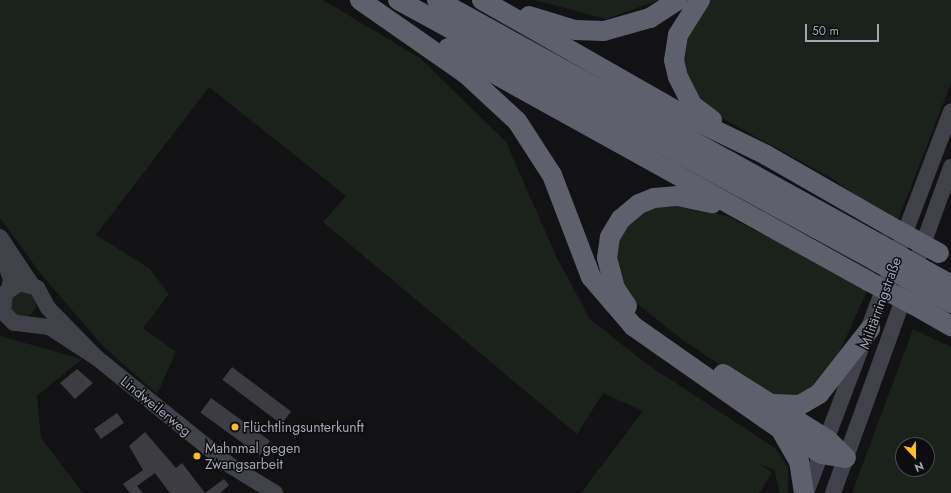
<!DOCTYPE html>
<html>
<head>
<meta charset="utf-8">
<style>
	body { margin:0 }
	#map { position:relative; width:951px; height:493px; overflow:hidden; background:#121214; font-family:Jost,sans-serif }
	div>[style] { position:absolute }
	.green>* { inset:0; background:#1a221b }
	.round { border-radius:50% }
	.building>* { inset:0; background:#3c3c42; transform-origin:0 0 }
	.secondary>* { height:16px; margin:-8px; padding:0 8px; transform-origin:8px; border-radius:8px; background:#414249 }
	.highway>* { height:20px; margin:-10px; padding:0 10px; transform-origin:10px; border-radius:10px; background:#5e616b }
	.highway-bridge>* { height:20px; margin:-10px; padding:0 10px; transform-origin:10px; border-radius:10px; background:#5e616b }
	.dots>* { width:11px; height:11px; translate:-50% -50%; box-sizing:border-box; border:2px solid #0d0d0f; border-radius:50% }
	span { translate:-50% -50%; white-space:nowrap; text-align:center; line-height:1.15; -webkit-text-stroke:3px #0d0d0f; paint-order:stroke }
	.street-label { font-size:14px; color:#a2a7b6 }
	.poi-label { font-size:14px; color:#a2a7b6 }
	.left { translate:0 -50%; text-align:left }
	.north { position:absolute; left:895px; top:437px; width:40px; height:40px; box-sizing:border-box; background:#0d0d0f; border:1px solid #494b52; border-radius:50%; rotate:158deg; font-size:11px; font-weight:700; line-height:16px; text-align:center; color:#a2a7b6 }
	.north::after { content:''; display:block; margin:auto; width:14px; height:18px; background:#ffbd1f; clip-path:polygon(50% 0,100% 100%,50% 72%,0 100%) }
	.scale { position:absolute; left:805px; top:24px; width:74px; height:18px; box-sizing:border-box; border:2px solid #a2a7b6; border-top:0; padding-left:5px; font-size:12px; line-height:14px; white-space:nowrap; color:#a2a7b6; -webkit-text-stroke:3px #0d0d0f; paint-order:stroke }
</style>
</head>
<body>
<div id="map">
	<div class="green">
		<div style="clip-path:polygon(0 0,323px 0,420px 58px,506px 142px,557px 258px,590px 319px,648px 365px,775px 448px,788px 466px,788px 493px,780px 493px,774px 470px,758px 463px,772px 472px,759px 493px,581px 493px,643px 411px,603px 393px,577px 434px,323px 222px,346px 196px,209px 87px,96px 235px,149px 268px,169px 294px,143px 328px,176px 352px,157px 394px,103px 346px,40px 273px,0 218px)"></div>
		<div style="clip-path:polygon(535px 0,659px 0,606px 19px)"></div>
		<div style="clip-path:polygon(709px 0,951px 0,951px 83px,898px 220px,858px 198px,833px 179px,720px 117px,701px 99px,688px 80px,684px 61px,689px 33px)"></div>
		<div style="clip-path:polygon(677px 203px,727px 216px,868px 288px,840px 351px,814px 383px,819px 388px,789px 401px,752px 386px,684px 341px,630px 298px,617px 280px,616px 237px,644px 207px)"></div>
		<div class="round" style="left:10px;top:291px;width:26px;height:26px"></div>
		<div style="clip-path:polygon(evenodd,913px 329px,951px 347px,951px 493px,852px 493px,913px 329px,903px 445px,927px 445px,927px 469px,903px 469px,903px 445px)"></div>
		<div style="clip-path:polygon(0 336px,82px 359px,37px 396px,41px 438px,83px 493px,0 493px)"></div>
	</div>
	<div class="building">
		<div style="left:232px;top:367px;width:74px;height:16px;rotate:37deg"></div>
		<div style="clip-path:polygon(77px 369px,93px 383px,75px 399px,60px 383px)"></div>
		<div style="left:211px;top:398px;width:73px;height:18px;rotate:36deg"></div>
		<div style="left:117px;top:413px;width:12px;height:28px;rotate:55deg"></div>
		<div style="clip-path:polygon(145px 432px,176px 468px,182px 463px,205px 493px,170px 493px,155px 473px,137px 486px,143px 493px,130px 493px,123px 484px,143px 470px,129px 446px)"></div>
		<div style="clip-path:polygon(224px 479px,229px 485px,226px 488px,220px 493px,205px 493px)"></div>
	</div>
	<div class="secondary">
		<div style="left:0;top:237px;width:58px;rotate:56.3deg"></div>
		<div style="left:0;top:249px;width:33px;rotate:70deg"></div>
		<div style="left:11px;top:280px;width:8px;rotate:104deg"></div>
		<div style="left:97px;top:358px;width:57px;rotate:-147.1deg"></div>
		<div style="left:49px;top:327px;width:35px;rotate:-173deg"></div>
		<div style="left:14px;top:323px;width:16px;rotate:-135deg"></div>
		<div style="left:3px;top:312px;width:19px;rotate:-84deg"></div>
		<div style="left:5px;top:293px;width:18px;rotate:-34deg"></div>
		<div style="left:20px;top:283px;width:18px;rotate:16deg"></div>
		<div style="left:37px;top:288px;width:23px;rotate:61deg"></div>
		<div style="left:48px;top:308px;width:70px;rotate:45.6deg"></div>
		<div style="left:97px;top:358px;width:172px;rotate:38.9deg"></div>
		<div style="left:231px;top:466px;width:52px;rotate:31.5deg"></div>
		<div style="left:806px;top:493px;width:408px;rotate:-69.2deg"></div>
		<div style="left:833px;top:493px;width:347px;rotate:-70.1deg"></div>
	</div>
	<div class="highway">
		<div style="left:360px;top:0;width:129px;rotate:34.9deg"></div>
		<div style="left:466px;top:74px;width:69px;rotate:42.7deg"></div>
		<div style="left:517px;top:121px;width:64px;rotate:57.1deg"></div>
		<div style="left:552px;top:175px;width:109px;rotate:69.1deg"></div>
		<div style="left:591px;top:277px;width:65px;rotate:49.4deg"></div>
		<div style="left:633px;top:326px;width:179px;rotate:35deg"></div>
		<div style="left:780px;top:429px;width:49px;rotate:30.8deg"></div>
		<div style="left:822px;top:454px;width:24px;rotate:9deg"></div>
		<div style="left:398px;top:0;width:542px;rotate:28.64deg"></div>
		<div style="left:437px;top:0;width:507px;rotate:28.89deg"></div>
		<div style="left:482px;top:0;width:228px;rotate:29.7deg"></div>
		<div style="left:680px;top:113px;width:96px;rotate:26deg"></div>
		<div style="left:766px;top:155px;width:141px;rotate:29.8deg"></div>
		<div style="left:700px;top:0;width:41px;rotate:122.2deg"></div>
		<div style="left:678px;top:35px;width:25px;rotate:99deg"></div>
		<div style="left:674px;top:60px;width:17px;rotate:77deg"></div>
		<div style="left:678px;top:77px;width:31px;rotate:63deg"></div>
		<div style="left:692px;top:105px;width:25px;rotate:37deg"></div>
		<div style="left:529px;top:16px;width:48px;rotate:16.9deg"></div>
		<div style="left:575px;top:30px;width:29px;rotate:2deg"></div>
		<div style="left:604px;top:31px;width:48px;rotate:-15.8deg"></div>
		<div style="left:650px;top:18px;width:33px;rotate:-33deg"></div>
		<div style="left:448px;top:48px;width:480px;rotate:29deg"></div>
		<div style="left:928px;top:272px;width:26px;rotate:29deg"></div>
		<div style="left:922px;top:287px;width:33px;rotate:29deg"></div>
		<div style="left:914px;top:305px;width:43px;rotate:29.6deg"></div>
		<div style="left:627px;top:306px;width:22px;rotate:-124deg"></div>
		<div style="left:615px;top:288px;width:31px;rotate:-105deg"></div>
		<div style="left:607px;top:258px;width:21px;rotate:-82deg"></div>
		<div style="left:610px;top:237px;width:21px;rotate:-59deg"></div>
		<div style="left:621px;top:219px;width:23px;rotate:-40deg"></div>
		<div style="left:639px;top:204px;width:16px;rotate:-22deg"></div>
		<div style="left:654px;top:198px;width:24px;rotate:-5deg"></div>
		<div style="left:678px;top:196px;width:35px;rotate:12deg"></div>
		<div style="left:723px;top:374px;width:124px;rotate:32.2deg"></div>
		<div style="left:828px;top:440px;width:25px;rotate:45deg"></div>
		<div style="left:772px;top:404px;width:28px;rotate:2deg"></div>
		<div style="left:800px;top:405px;width:22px;rotate:-30deg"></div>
		<div style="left:819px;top:394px;width:83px;rotate:-51.9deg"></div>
		<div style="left:782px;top:432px;width:34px;rotate:60deg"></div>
		<div style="left:799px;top:461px;width:32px;rotate:81deg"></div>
	</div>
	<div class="highway-bridge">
		<div style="left:888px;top:225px;width:58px;rotate:28.8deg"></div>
		<div style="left:881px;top:245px;width:54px;rotate:29.9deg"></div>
		<div style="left:874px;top:260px;width:55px;rotate:29.4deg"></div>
		<div style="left:868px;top:281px;width:52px;rotate:27.6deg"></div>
	</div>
	<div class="dots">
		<div style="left:235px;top:427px;background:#ffbd1f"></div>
		<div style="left:197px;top:456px;background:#ffbd1f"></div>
	</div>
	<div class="street-label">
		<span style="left:880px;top:303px;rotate:-70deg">Militärringstraße</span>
		<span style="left:156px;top:406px;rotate:39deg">Lindweilerweg</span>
	</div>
	<div class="poi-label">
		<span class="left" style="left:243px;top:427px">Flüchtlingsunterkunft</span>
		<span class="left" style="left:205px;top:456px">Mahnmal gegen<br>Zwangsarbeit</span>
	</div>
	<div class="north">N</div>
	<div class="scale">50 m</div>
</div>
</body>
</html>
